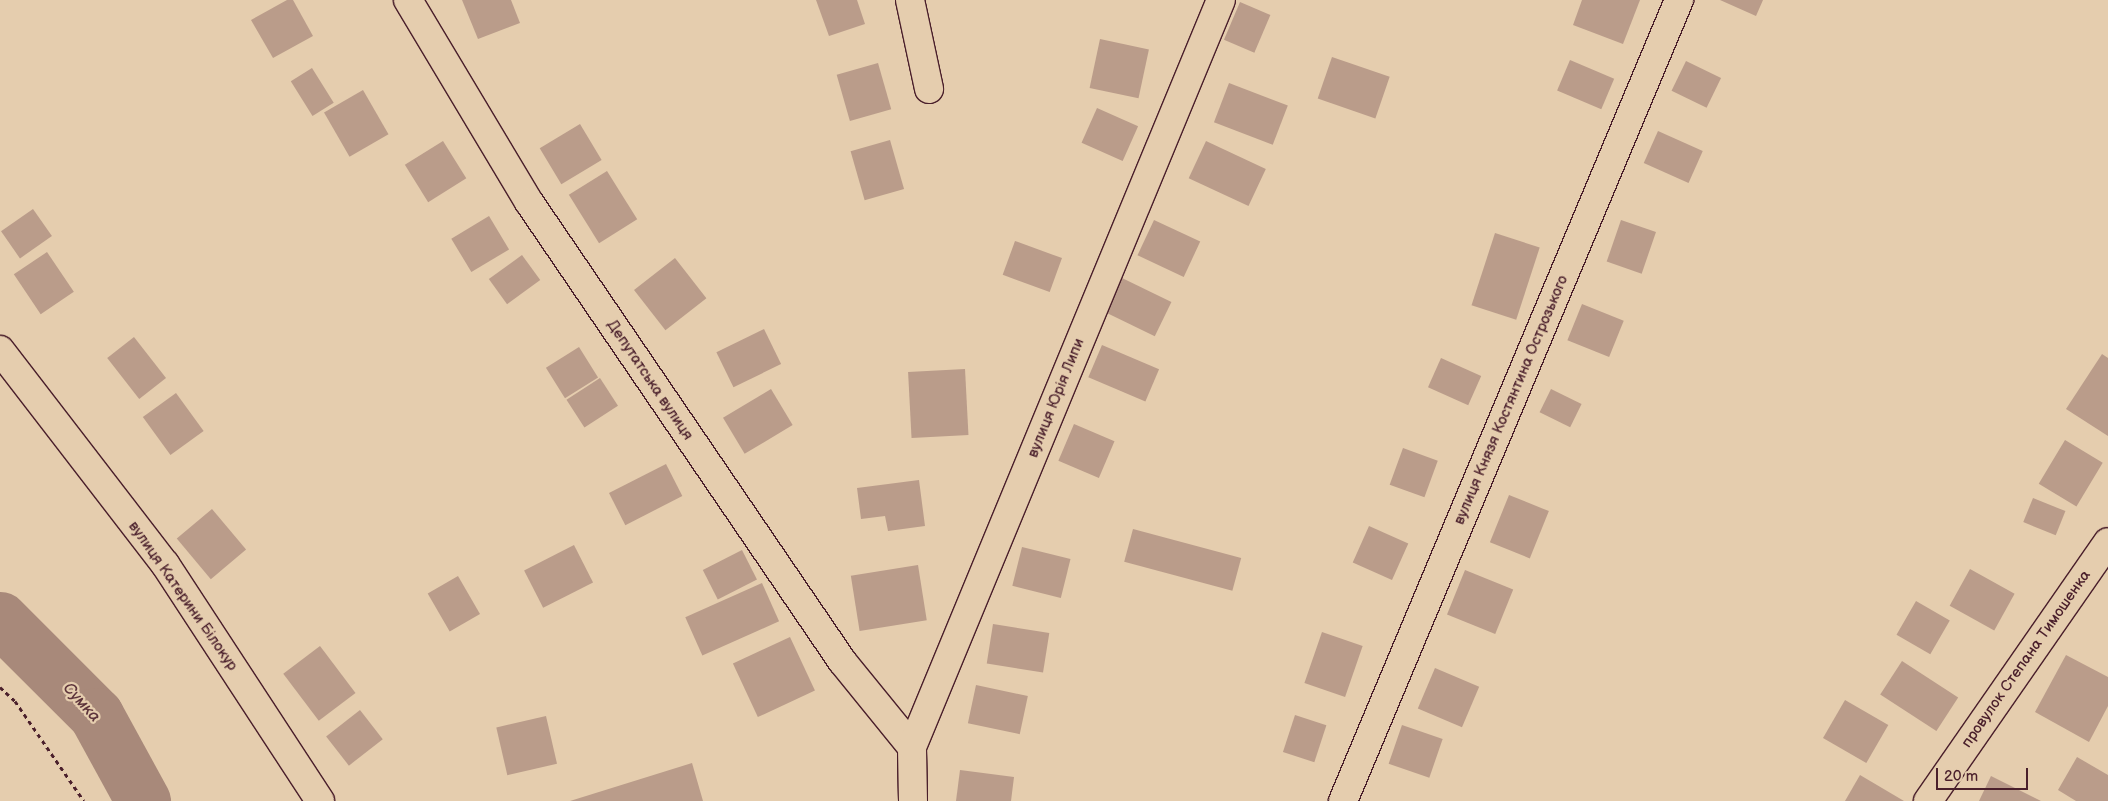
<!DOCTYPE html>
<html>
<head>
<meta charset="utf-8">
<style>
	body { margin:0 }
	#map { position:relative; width:2108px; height:801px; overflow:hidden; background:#e5cdae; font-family:"Balsamiq Sans",sans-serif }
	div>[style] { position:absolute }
	.river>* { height:55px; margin:-27.5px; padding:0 27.5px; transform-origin:27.5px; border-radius:27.5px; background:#a8897a }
	.building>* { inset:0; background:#ba9c8a; transform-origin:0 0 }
	.path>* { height:3px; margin-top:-1.5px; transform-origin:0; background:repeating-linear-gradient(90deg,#4a1f2b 0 4px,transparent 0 8px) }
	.roads { filter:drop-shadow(1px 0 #4a1f2b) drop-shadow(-1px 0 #4a1f2b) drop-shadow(0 1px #4a1f2b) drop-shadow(0 -1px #4a1f2b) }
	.minor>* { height:28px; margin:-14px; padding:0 14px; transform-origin:14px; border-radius:14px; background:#e5cdae }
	span { translate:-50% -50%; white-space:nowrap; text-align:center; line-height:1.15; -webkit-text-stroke:4.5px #e5cdae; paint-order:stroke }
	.street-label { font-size:15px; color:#4a1f2b }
	.water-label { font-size:16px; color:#5d343b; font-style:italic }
	.scale { position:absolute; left:1936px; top:768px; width:92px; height:22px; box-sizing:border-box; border:2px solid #4a1f2b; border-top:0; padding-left:6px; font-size:15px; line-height:18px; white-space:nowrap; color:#4a1f2b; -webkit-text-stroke:4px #e5cdae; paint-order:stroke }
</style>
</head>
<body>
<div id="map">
	<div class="river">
		<div style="left:0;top:619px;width:136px;rotate:45deg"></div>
		<div style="left:96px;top:715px;width:98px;rotate:61.3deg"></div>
	</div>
	<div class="building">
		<div style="clip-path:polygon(287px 0,293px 0,313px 36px,273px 58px,251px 20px)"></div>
		<div style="clip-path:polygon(462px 0,511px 0,520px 23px,478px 39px)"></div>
		<div style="clip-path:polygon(816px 0,857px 0,865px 24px,829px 36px)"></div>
		<div style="clip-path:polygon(1582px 0,1640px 0,1623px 44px,1573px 25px)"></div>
		<div style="clip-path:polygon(1720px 0,1763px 0,1756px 16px)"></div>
		<div style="left:1240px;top:2px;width:33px;height:41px;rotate:23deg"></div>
		<div style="left:1100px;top:39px;width:50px;height:50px;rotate:12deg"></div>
		<div style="left:1332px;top:57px;width:61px;height:44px;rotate:19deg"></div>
		<div style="left:1570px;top:60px;width:48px;height:33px;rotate:23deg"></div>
		<div style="left:1686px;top:61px;width:39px;height:33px;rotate:26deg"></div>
		<div style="left:878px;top:63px;width:48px;height:43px;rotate:74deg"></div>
		<div style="left:312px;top:68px;width:41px;height:25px;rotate:58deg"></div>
		<div style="left:1229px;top:83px;width:63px;height:42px;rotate:21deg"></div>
		<div style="left:363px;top:90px;width:51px;height:45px;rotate:60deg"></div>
		<div style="left:1097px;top:108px;width:45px;height:38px;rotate:24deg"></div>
		<div style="left:580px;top:124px;width:42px;height:47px;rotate:59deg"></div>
		<div style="left:1658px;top:131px;width:49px;height:35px;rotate:24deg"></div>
		<div style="left:890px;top:140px;width:51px;height:41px;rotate:74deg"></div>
		<div style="left:443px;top:141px;width:44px;height:45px;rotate:58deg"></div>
		<div style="left:1206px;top:141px;width:66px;height:41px;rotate:25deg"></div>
		<div style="left:607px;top:171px;width:57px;height:45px;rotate:58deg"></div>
		<div style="left:33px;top:209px;width:33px;height:39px;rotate:55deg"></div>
		<div style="left:489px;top:216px;width:39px;height:44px;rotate:59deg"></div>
		<div style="left:1154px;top:220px;width:51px;height:39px;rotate:25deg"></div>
		<div style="left:1621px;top:220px;width:37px;height:44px;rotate:19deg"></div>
		<div style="left:1495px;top:233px;width:47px;height:76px;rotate:18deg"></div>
		<div style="left:1015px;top:241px;width:50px;height:36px;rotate:20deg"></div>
		<div style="left:47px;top:252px;width:48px;height:40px;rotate:56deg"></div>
		<div style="left:522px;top:255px;width:31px;height:41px;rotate:54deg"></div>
		<div style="left:675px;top:258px;width:51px;height:52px;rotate:52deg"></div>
		<div style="left:1122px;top:278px;width:55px;height:38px;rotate:26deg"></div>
		<div style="left:1582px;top:304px;width:45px;height:39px;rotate:22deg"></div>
		<div style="left:764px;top:329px;width:39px;height:53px;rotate:64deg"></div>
		<div style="left:134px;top:337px;width:52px;height:34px;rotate:52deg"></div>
		<div style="left:1102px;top:345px;width:62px;height:35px;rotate:23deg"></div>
		<div style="left:579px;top:347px;width:36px;height:39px;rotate:58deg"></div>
		<div style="clip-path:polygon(2102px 354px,2108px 358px,2108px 436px,2066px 409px)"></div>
		<div style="left:1441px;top:358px;width:44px;height:32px;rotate:24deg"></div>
		<div style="left:965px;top:369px;width:66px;height:57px;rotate:87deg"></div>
		<div style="left:600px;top:378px;width:33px;height:40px;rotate:57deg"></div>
		<div style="left:771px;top:389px;width:42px;height:56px;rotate:59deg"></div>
		<div style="left:1551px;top:389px;width:34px;height:26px;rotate:26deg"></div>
		<div style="left:176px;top:393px;width:47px;height:41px;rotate:54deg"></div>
		<div style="left:1074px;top:424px;width:44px;height:40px;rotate:23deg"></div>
		<div style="left:2065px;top:440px;width:44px;height:51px;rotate:31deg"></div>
		<div style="left:1403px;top:448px;width:37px;height:39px;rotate:20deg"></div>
		<div style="left:666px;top:464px;width:36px;height:64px;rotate:63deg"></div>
		<div style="clip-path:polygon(919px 480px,925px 526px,888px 531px,885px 516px,861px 519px,857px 488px)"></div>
		<div style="left:1509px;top:495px;width:43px;height:51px;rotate:22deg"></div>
		<div style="left:2033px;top:498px;width:35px;height:26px;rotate:22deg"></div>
		<div style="left:212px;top:509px;width:53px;height:46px;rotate:50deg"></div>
		<div style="left:1369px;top:526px;width:43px;height:40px;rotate:24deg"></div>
		<div style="left:1133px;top:529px;width:112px;height:34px;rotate:15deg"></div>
		<div style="left:574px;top:545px;width:42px;height:56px;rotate:63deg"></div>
		<div style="left:1022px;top:547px;width:50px;height:40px;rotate:14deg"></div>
		<div style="left:742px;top:550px;width:33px;height:44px;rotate:63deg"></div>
		<div style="left:918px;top:565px;width:56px;height:68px;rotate:81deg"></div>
		<div style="left:1970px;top:569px;width:51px;height:42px;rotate:29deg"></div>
		<div style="left:1465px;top:570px;width:52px;height:48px;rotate:22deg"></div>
		<div style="left:458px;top:576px;width:44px;height:35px;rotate:60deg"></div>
		<div style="left:762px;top:583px;width:42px;height:84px;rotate:66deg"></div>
		<div style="left:1916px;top:601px;width:39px;height:39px;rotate:30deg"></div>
		<div style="left:993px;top:624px;width:57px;height:40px;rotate:9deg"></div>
		<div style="left:1322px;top:632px;width:43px;height:54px;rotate:19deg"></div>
		<div style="left:790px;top:637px;width:59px;height:63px;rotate:65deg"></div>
		<div style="left:320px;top:646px;width:59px;height:46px;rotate:53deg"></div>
		<div style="clip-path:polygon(2066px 655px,2108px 677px,2108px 706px,2089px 742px,2035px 712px)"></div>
		<div style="left:1902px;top:661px;width:67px;height:40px;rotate:33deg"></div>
		<div style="left:1435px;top:668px;width:48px;height:44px;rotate:23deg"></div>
		<div style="left:976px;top:685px;width:53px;height:39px;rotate:12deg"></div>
		<div style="left:1845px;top:700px;width:50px;height:44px;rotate:30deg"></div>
		<div style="left:360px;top:710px;width:37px;height:43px;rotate:52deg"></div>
		<div style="left:1295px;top:715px;width:33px;height:39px;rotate:18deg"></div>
		<div style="left:546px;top:716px;width:49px;height:51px;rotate:77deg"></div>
		<div style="left:1402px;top:725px;width:43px;height:41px;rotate:19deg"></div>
		<div style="clip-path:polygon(2077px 757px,2108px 775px,2108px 801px,2076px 801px,2058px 790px)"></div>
		<div style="clip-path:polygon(692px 763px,703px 801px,570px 801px)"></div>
		<div style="clip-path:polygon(960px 770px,1014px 777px,1011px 801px,956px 801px)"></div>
		<div style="clip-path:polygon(1860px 775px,1904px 801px,1845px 801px)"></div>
		<div style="clip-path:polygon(1991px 776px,2041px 801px,1979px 801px)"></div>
	</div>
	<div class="path">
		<div style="left:0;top:687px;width:21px;rotate:43deg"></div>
		<div style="left:15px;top:701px;width:121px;rotate:55.4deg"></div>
	</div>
	<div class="roads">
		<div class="minor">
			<div style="left:408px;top:0;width:235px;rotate:59.1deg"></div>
			<div style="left:529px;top:202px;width:556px;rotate:55.71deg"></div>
			<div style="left:842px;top:661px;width:111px;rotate:50.9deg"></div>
			<div style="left:910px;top:0;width:91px;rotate:77.9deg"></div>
			<div style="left:0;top:350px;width:270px;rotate:52.4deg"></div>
			<div style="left:165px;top:564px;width:283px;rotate:56.8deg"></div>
			<div style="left:913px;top:801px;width:54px;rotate:-91.1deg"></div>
			<div style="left:912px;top:747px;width:808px;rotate:-67.53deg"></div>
			<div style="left:1343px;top:801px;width:869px;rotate:-67.24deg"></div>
			<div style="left:1928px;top:801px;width:315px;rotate:-55.2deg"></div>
		</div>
	</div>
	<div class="street-label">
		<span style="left:650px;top:380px;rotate:56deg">Депутатська вулиця</span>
		<span style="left:1056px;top:398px;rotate:-68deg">вулиця Юрія Липи</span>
		<span style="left:1511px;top:400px;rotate:-67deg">вулиця Князя Костянтина Острозького</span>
		<span style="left:183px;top:596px;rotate:55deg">вулиця Катерини Білокур</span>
		<span style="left:2026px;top:659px;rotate:-55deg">провулок Степана Тимошенка</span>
	</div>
	<div class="water-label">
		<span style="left:81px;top:703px;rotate:48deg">Сумка</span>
	</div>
	<div class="scale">20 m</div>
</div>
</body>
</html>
